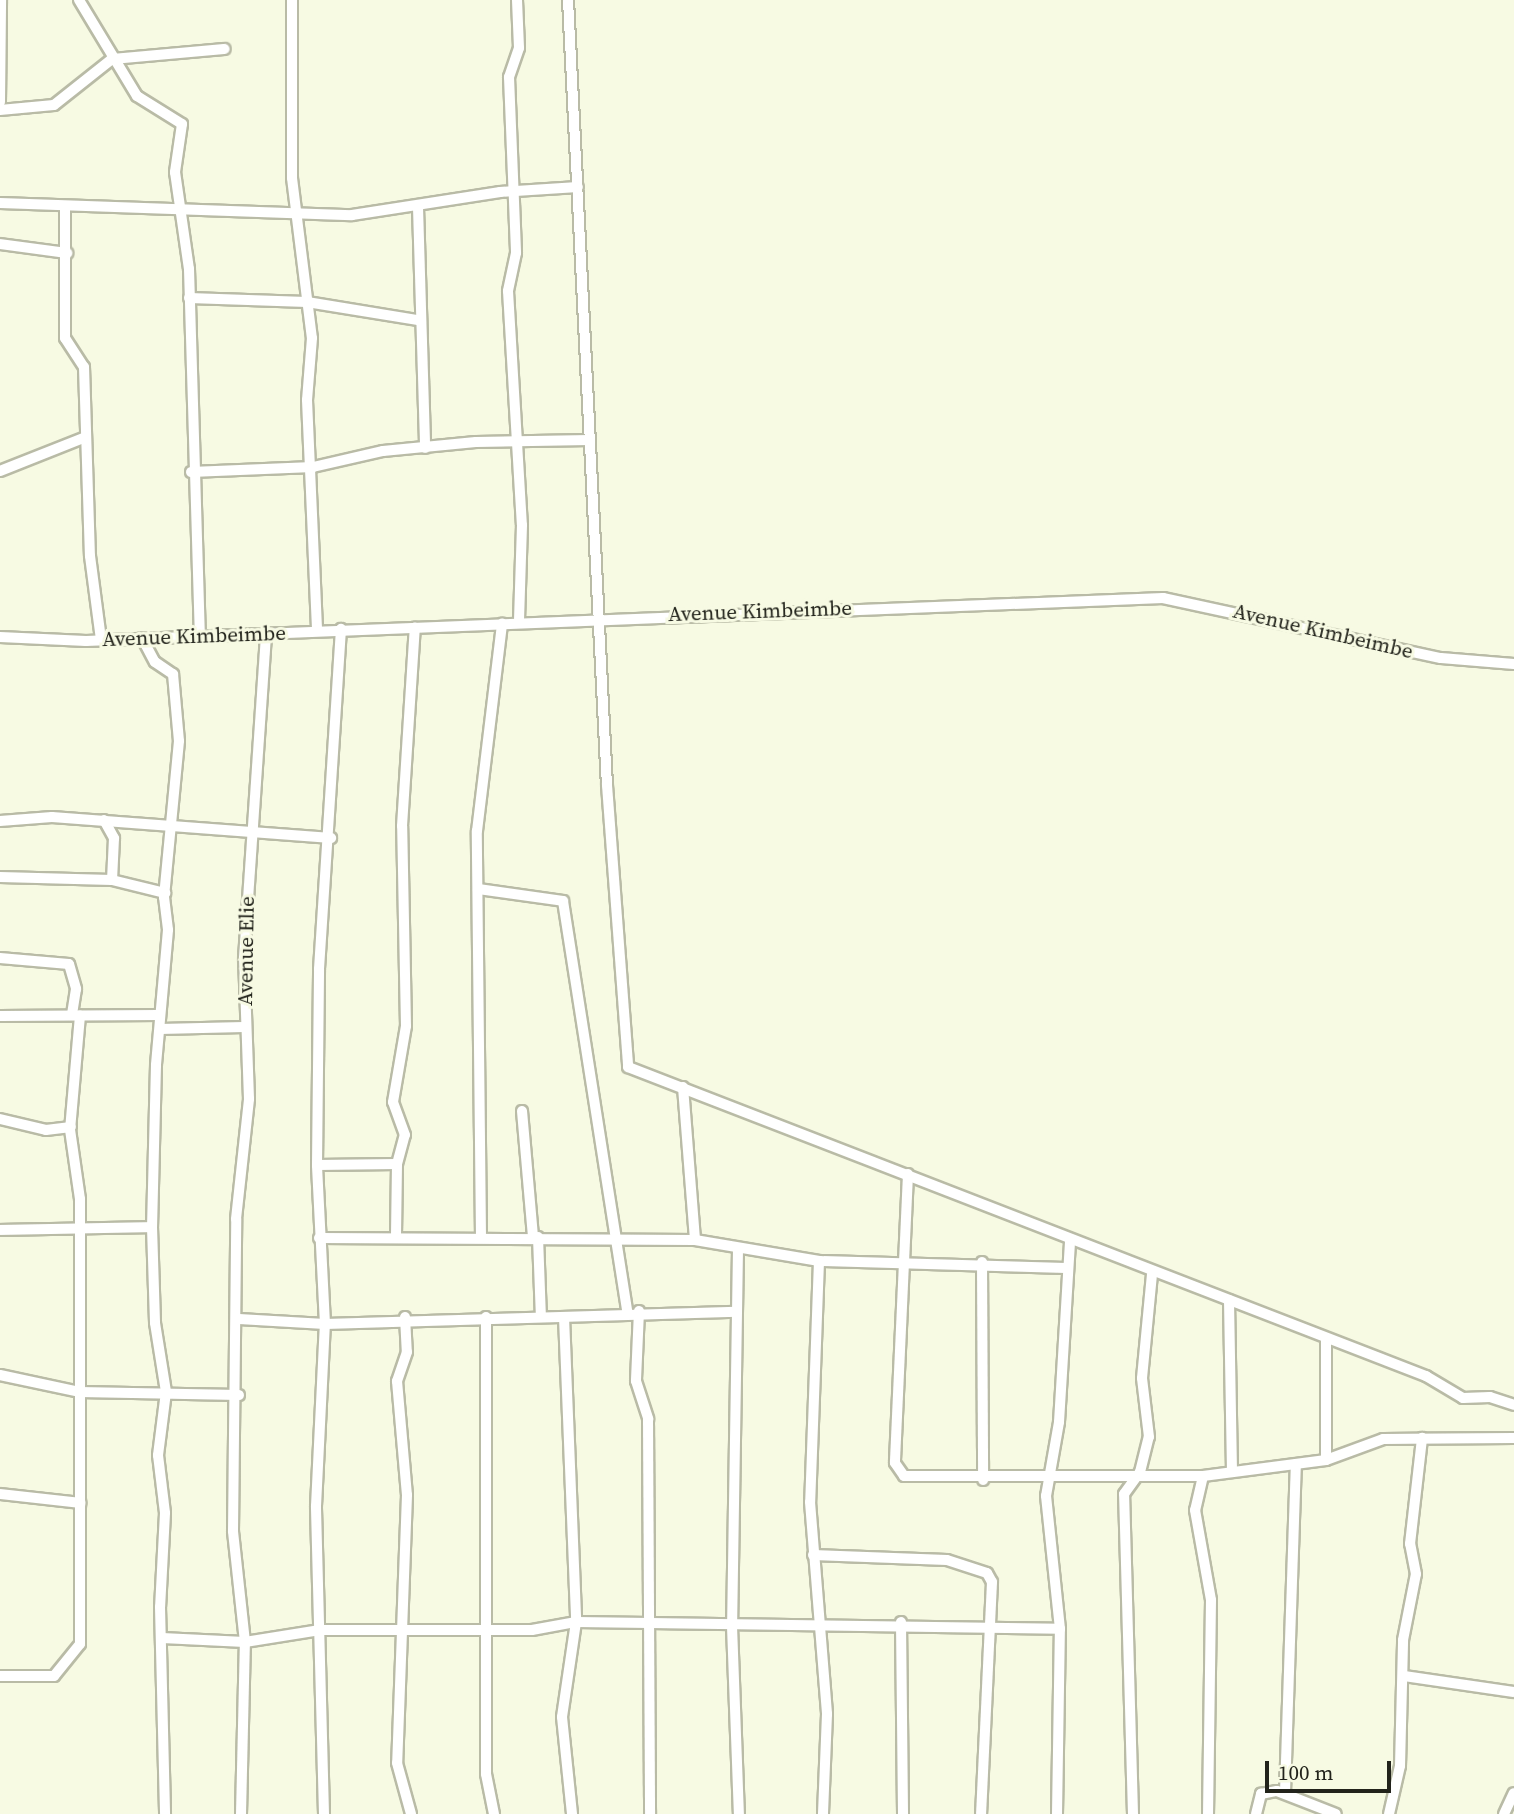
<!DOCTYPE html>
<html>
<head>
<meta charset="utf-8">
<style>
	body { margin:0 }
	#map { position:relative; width:1514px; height:1814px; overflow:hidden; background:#f7fae3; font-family:"Source Serif 4",serif }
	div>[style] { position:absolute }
	.roads { filter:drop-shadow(2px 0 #b9bba6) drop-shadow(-2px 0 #b9bba6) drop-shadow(0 2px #b9bba6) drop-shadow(0 -2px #b9bba6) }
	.minor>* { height:10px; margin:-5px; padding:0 5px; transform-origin:5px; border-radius:5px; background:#fff }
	span { translate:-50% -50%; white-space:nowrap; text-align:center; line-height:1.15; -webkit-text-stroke:6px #f7fae3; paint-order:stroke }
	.street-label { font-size:21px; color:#22231b }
	.scale { position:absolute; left:1265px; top:1761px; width:126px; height:32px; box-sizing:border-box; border:4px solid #22231b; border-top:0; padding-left:9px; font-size:21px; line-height:24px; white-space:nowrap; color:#22231b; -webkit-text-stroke:5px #f7fae3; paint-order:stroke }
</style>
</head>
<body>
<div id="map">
	<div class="roads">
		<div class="minor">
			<div style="left:79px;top:0;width:112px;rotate:58.9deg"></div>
			<div style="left:137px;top:96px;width:53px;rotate:31.9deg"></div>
			<div style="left:182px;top:124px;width:49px;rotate:98.3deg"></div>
			<div style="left:175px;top:172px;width:98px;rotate:81.8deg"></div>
			<div style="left:189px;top:269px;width:367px;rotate:88.3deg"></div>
			<div style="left:292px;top:0;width:178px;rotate:90deg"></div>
			<div style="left:292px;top:178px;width:161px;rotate:82.9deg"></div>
			<div style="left:312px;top:338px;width:62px;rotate:94.6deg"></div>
			<div style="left:307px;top:400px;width:231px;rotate:87.5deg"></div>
			<div style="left:517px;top:0;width:48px;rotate:87.6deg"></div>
			<div style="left:519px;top:48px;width:31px;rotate:109deg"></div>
			<div style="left:509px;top:77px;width:176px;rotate:87.7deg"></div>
			<div style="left:516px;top:253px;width:39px;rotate:102deg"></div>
			<div style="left:508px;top:291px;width:234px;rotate:86.6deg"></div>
			<div style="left:522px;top:525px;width:97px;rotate:91.8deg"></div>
			<div style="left:568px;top:0;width:786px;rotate:87.16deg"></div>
			<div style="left:607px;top:785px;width:283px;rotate:85.7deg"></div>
			<div style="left:628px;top:1067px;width:856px;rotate:21.17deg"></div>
			<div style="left:1426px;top:1376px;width:43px;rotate:30.7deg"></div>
			<div style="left:1463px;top:1398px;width:27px;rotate:-2deg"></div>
			<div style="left:1490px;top:1397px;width:25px;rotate:18deg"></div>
			<div style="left:0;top:102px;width:102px;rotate:-89.4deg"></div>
			<div style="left:0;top:110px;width:54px;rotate:-5.3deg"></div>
			<div style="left:54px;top:105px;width:74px;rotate:-38.4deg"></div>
			<div style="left:112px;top:59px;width:113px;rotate:-5.1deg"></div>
			<div style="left:0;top:203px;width:352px;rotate:2deg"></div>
			<div style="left:352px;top:215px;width:150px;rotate:-8.8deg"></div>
			<div style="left:500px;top:192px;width:78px;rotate:-3.7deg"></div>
			<div style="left:65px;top:207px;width:131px;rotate:90deg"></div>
			<div style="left:65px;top:338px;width:35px;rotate:57deg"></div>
			<div style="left:84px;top:367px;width:189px;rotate:88.2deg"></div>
			<div style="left:90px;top:556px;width:85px;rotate:82.5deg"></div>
			<div style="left:418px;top:207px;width:241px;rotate:88.3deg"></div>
			<div style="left:0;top:244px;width:68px;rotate:7.7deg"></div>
			<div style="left:189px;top:298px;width:118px;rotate:1.9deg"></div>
			<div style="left:307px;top:302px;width:111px;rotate:9.3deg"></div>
			<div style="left:0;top:471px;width:92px;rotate:-21.6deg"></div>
			<div style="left:191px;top:472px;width:122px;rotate:-2.3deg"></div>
			<div style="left:313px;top:467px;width:72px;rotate:-12.9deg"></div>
			<div style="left:383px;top:451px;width:93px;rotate:-5.5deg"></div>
			<div style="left:476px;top:442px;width:114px;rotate:-1deg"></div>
			<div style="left:0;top:637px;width:86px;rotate:2.7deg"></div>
			<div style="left:86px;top:641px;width:1078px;rotate:-2.29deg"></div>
			<div style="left:1163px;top:598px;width:284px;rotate:12.2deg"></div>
			<div style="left:1441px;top:658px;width:73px;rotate:4.7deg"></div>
			<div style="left:142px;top:638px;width:27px;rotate:62deg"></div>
			<div style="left:155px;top:662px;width:22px;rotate:34deg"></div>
			<div style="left:173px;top:674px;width:67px;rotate:84.9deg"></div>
			<div style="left:179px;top:741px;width:157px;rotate:95.5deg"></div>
			<div style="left:164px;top:897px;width:33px;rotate:83deg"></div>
			<div style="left:168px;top:930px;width:136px;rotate:95.1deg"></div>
			<div style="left:156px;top:1065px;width:162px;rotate:91.4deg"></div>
			<div style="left:152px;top:1227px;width:96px;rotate:88.2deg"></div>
			<div style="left:155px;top:1323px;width:70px;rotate:80.9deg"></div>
			<div style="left:166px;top:1392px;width:64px;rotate:97.2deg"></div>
			<div style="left:158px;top:1455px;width:58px;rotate:83.1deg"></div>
			<div style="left:165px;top:1513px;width:94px;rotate:93deg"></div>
			<div style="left:160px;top:1607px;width:207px;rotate:88.6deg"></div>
			<div style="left:104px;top:820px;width:21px;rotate:61deg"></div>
			<div style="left:114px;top:838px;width:42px;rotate:92.7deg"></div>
			<div style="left:0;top:821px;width:52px;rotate:-4.4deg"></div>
			<div style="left:52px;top:817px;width:280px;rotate:4.3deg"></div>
			<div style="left:0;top:877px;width:112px;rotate:1.5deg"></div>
			<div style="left:112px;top:880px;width:55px;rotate:13.8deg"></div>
			<div style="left:478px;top:889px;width:86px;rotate:8deg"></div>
			<div style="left:563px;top:901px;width:415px;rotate:81.1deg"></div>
			<div style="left:0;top:958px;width:69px;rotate:5deg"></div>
			<div style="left:69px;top:964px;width:26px;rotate:74deg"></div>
			<div style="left:76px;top:989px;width:25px;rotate:99deg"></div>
			<div style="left:0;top:1016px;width:159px;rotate:-0.4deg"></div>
			<div style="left:160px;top:1029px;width:84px;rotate:-1.4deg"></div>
			<div style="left:683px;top:1087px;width:153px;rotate:85.5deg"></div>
			<div style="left:522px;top:1111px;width:126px;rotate:85deg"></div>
			<div style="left:0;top:1119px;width:47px;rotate:13.4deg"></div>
			<div style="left:46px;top:1130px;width:25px;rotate:-7deg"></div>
			<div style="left:397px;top:1164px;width:30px;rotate:-75deg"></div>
			<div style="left:405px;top:1135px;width:35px;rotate:-110deg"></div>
			<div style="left:393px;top:1102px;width:77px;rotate:-80.3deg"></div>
			<div style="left:406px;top:1026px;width:200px;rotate:-91.1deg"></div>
			<div style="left:402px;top:826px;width:199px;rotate:-86.3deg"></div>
			<div style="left:317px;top:1165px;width:196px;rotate:-89.4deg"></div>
			<div style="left:319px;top:969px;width:341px;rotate:-86.3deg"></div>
			<div style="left:908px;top:1174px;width:289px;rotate:92.6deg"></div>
			<div style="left:895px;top:1463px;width:16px;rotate:55deg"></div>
			<div style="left:904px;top:1476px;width:299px"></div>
			<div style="left:1203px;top:1476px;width:124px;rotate:-7.4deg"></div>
			<div style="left:1326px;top:1460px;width:61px;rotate:-20.2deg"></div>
			<div style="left:1383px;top:1439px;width:131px;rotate:-0.4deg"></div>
			<div style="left:0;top:1230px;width:152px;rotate:-1.1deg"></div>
			<div style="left:481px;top:1237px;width:406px;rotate:-90.6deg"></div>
			<div style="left:477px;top:831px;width:209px;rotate:-83.1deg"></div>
			<div style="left:538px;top:1237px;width:80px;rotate:87.9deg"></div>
			<div style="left:319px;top:1238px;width:376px;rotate:0.3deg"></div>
			<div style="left:695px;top:1240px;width:126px;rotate:9.6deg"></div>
			<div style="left:819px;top:1261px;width:247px;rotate:1.6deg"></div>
			<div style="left:738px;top:1249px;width:377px;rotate:90.9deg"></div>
			<div style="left:732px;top:1626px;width:188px;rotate:87.9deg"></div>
			<div style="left:819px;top:1261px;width:241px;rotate:92.1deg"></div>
			<div style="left:810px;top:1502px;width:213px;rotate:85.4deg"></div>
			<div style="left:827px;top:1714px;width:100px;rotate:92.3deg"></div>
			<div style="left:982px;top:1262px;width:218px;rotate:89.7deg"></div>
			<div style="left:1229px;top:1300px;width:171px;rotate:89deg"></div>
			<div style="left:639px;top:1311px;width:70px;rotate:92.5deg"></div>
			<div style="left:636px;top:1381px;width:40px;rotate:72deg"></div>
			<div style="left:648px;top:1419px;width:395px;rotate:89.7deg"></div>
			<div style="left:405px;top:1317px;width:35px;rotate:87deg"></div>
			<div style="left:407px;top:1352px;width:31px;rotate:109deg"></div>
			<div style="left:397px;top:1381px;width:114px;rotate:85deg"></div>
			<div style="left:407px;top:1495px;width:268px;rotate:92.1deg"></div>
			<div style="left:397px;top:1763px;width:53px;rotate:74.6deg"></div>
			<div style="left:486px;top:1317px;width:457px;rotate:90deg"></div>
			<div style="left:486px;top:1774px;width:41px;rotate:78.7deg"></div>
			<div style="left:564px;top:1317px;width:305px;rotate:87.7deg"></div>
			<div style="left:576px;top:1622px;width:96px;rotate:98.4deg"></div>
			<div style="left:562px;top:1717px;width:98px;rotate:84.1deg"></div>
			<div style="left:239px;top:1319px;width:86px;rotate:3.3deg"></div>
			<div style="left:325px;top:1324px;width:412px;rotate:-1.7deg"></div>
			<div style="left:0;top:1375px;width:81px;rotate:12.1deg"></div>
			<div style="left:79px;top:1392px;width:160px;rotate:1.1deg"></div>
			<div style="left:1326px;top:1460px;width:121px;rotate:-90deg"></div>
			<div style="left:1203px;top:1476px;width:35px;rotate:103deg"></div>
			<div style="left:1195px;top:1510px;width:91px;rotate:79.9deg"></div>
			<div style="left:1211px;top:1600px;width:214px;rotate:90.8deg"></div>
			<div style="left:0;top:1494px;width:81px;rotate:6.4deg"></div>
			<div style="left:813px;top:1555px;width:134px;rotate:2.1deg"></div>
			<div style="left:947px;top:1560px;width:42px;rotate:18deg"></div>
			<div style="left:987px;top:1573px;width:10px;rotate:61deg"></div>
			<div style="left:992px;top:1582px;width:232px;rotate:92.7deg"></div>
			<div style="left:901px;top:1622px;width:192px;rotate:89.4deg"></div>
			<div style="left:162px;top:1638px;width:83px;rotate:2.8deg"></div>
			<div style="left:245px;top:1642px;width:76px;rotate:-9.1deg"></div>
			<div style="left:320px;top:1630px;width:212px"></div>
			<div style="left:532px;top:1630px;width:45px;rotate:-10.3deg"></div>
			<div style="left:576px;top:1622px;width:484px;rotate:0.8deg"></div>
			<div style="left:1060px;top:1629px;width:134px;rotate:-96deg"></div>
			<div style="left:1046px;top:1496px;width:75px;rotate:-80deg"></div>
			<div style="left:1059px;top:1422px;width:182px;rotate:-86.5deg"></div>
			<div style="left:0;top:1676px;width:54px"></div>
			<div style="left:54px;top:1676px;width:41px;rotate:-50.9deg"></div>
			<div style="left:80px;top:1644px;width:445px;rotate:-90deg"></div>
			<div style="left:80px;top:1199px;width:70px;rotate:-98.2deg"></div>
			<div style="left:70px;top:1130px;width:115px;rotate:-85deg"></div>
			<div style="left:1404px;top:1676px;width:111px;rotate:8.3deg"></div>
			<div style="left:1285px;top:1792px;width:328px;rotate:-88.1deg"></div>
			<div style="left:241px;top:1814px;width:172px;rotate:-88.7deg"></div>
			<div style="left:245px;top:1642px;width:112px;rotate:-96.2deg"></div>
			<div style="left:233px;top:1531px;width:312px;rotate:-89.4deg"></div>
			<div style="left:236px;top:1219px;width:121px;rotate:-83.8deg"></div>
			<div style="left:249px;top:1099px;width:141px;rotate:-92deg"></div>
			<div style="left:244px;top:958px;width:325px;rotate:-86.1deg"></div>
			<div style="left:324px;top:1814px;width:308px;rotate:-91.5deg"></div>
			<div style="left:316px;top:1506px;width:182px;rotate:-87.2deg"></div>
			<div style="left:325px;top:1324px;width:159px;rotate:-92.9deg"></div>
			<div style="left:317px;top:1165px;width:80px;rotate:-0.7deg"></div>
			<div style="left:397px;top:1164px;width:73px;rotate:90.8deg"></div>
			<div style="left:1057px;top:1814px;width:185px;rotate:-89.1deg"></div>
			<div style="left:1133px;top:1814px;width:320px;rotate:-91.6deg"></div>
			<div style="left:1124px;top:1494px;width:27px;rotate:-54deg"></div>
			<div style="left:1140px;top:1472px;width:36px;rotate:-76deg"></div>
			<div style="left:1149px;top:1437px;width:59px;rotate:-96.8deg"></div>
			<div style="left:1142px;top:1378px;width:104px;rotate:-84.5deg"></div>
			<div style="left:1256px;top:1814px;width:21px;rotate:-76deg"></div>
			<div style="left:1261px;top:1794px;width:16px;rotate:-11deg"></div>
			<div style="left:1277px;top:1791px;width:63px;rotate:21.3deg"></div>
			<div style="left:1389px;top:1814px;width:49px;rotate:-77.1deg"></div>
			<div style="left:1400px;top:1766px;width:126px;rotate:-88.6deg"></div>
			<div style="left:1403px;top:1640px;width:67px;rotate:-78.9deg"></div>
			<div style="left:1416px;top:1574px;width:31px;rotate:-101deg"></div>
			<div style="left:1410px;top:1544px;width:107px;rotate:-83.5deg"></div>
			<div style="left:1504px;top:1814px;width:23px;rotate:-65deg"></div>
		</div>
	</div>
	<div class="street-label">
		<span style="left:760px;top:611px;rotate:-2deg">Avenue Kimbeimbe</span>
		<span style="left:1323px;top:631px;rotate:13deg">Avenue Kimbeimbe</span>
		<span style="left:194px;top:636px;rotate:-2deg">Avenue Kimbeimbe</span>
		<span style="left:246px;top:951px;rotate:-89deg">Avenue Elie</span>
	</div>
	<div class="scale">100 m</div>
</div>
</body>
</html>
